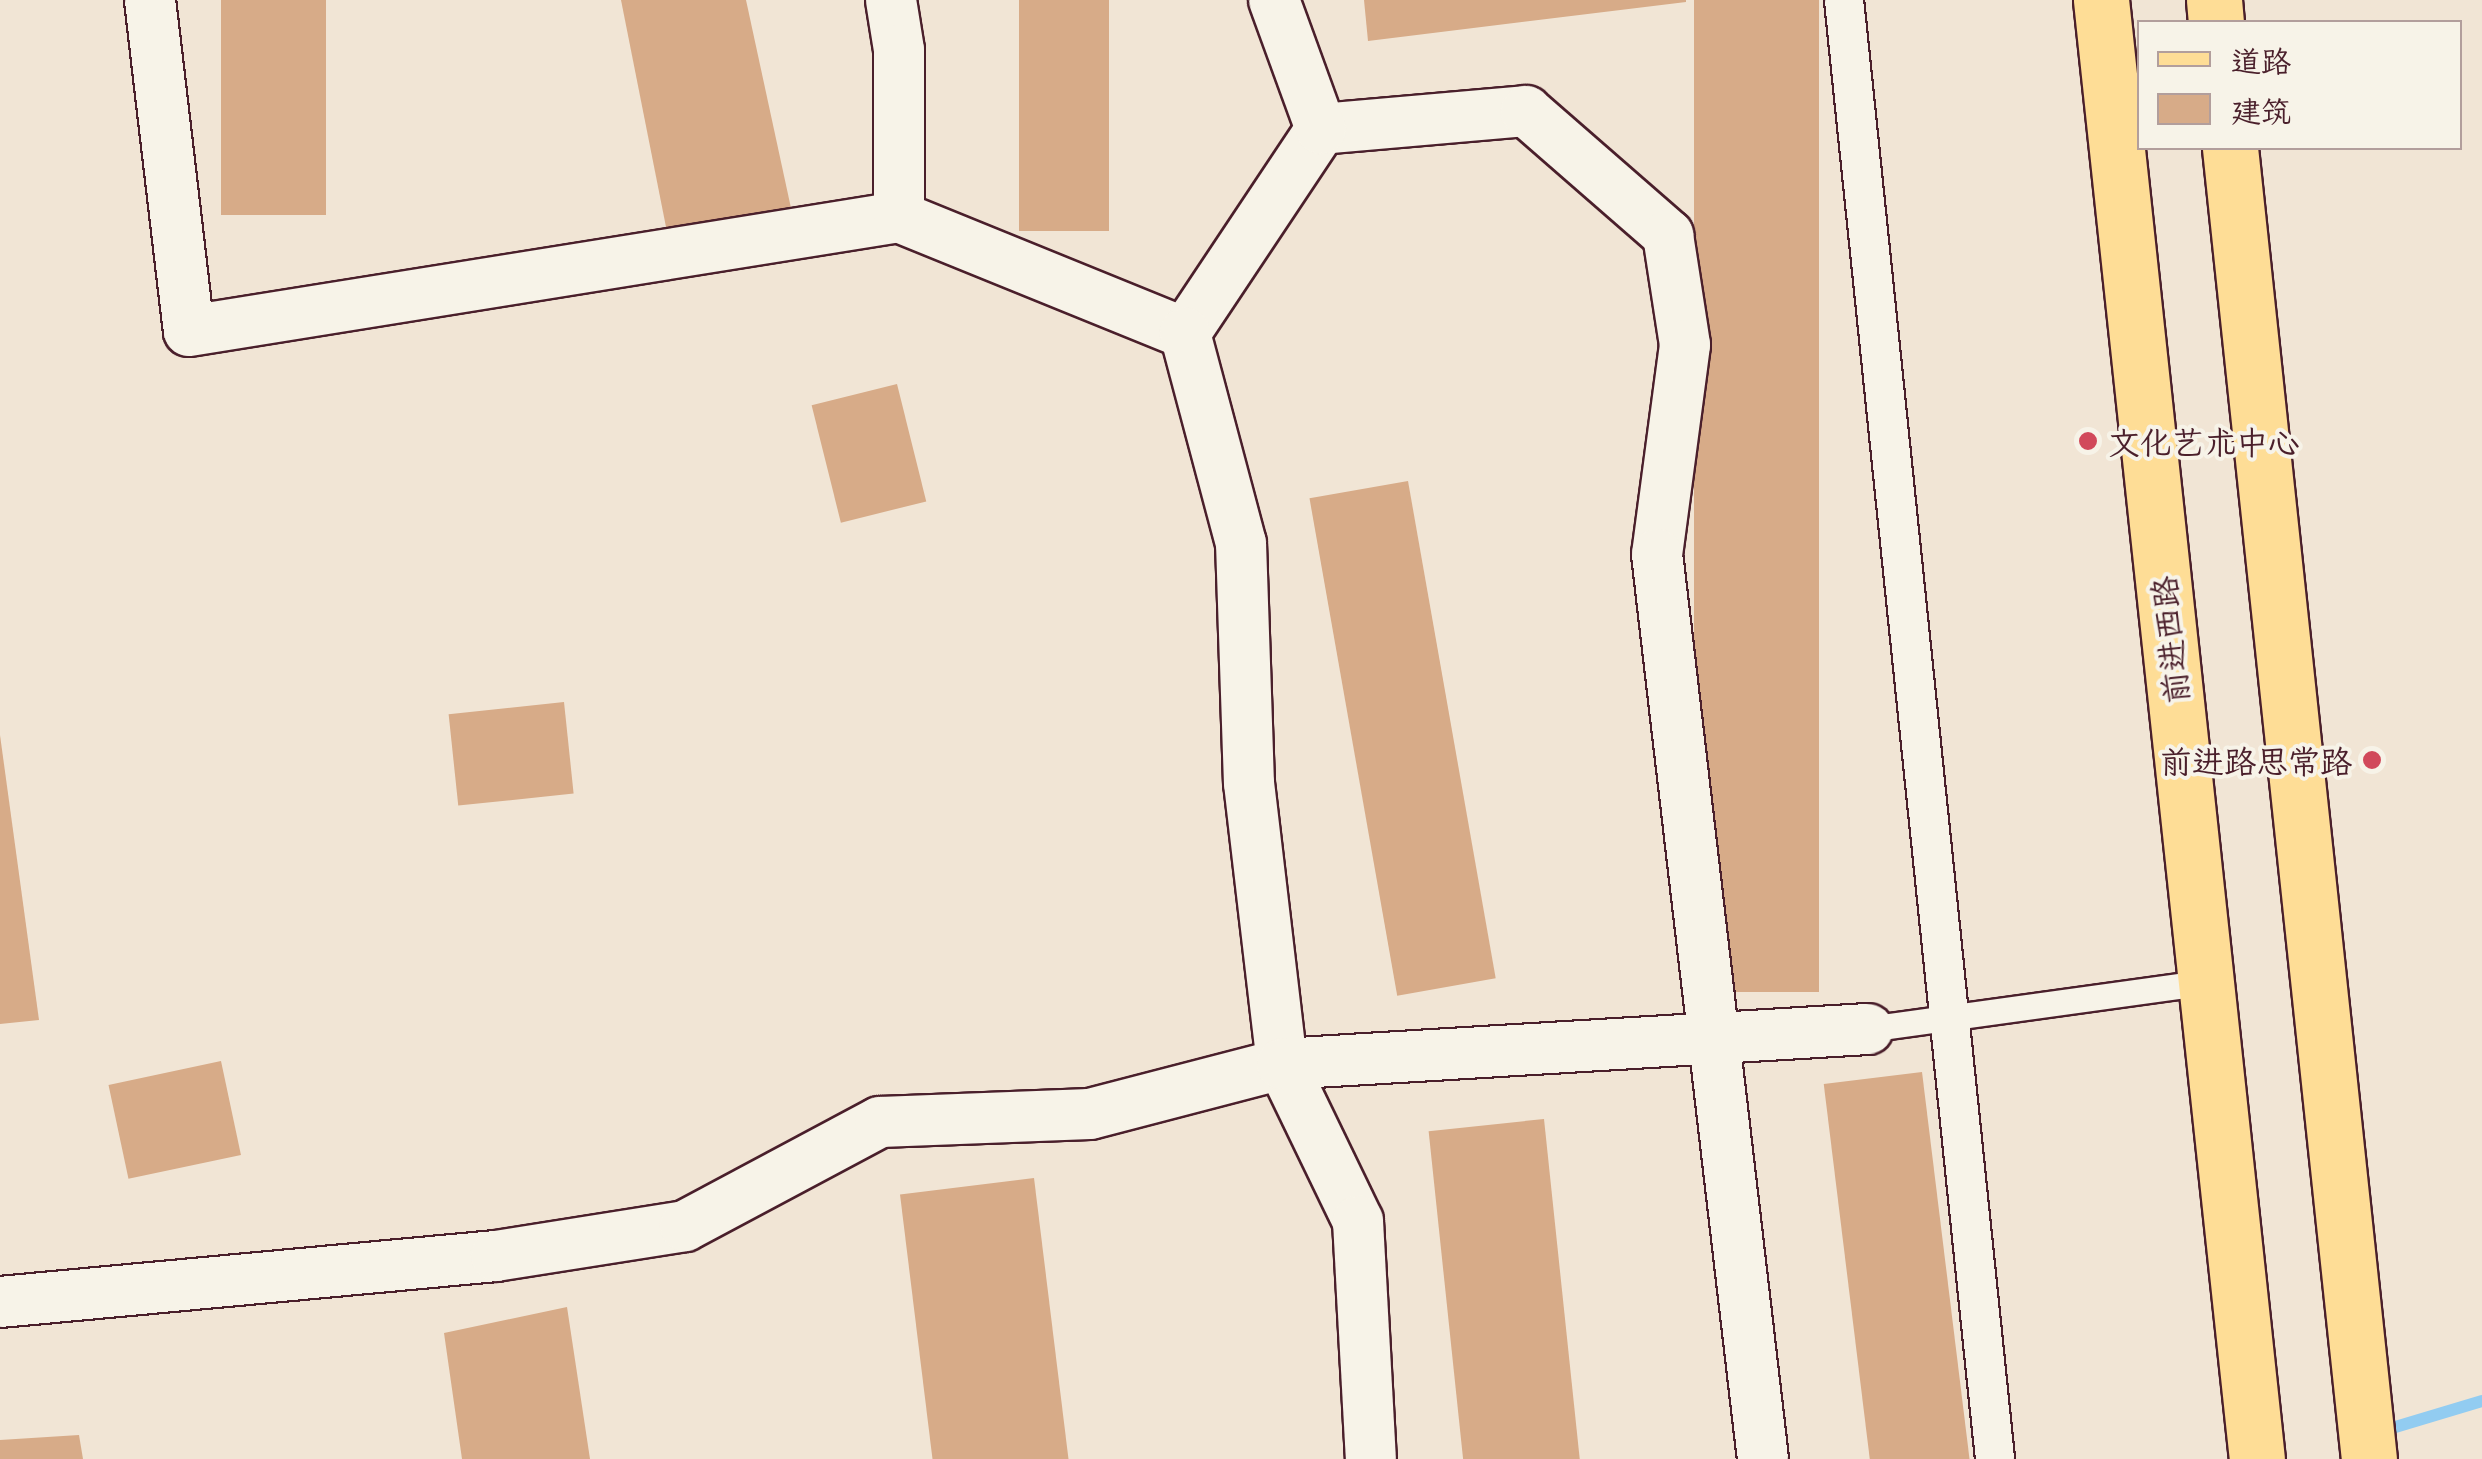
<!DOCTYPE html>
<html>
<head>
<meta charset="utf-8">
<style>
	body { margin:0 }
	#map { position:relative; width:2482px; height:1459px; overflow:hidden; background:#f1e5d5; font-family:"Playpen Sans","LXGW WenKai TC",sans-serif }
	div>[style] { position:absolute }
	.stream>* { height:12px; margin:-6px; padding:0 6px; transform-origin:6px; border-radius:6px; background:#92ccf1 }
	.building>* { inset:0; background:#d7ab88; transform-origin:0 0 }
	.roads { filter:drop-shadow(2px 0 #4a1f2b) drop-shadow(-2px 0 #4a1f2b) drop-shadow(0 2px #4a1f2b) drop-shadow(0 -2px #4a1f2b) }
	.service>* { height:25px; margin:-12.5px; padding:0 12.5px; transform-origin:12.5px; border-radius:12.5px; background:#f7f3e8 }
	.pedestrian>* { height:38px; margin:-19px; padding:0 19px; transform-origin:19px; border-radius:19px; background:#f7f3e8 }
	.minor>* { height:50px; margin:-25px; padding:0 25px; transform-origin:25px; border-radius:25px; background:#f7f3e8 }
	.primary>* { height:55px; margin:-27.5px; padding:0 27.5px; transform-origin:27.5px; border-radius:27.5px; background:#fedd96 }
	.dots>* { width:28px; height:28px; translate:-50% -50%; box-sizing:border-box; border:5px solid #f7f3e8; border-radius:50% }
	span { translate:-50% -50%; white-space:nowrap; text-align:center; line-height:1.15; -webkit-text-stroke:8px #f7f3e8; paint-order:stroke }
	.poi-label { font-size:32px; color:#4a1f2b }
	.left { translate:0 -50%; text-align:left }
	.right { translate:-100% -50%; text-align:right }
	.street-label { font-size:32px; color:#4a1f2b }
	.legend { position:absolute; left:2137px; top:20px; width:325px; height:130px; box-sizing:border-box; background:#f7f3e8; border:2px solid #b29e9c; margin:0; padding:12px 18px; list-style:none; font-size:30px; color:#4a1f2b }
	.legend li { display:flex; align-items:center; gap:20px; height:50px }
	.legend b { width:50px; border:2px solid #b29e9c }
</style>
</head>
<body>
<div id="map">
	<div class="stream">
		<div style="left:2392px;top:1428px;width:94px;rotate:-16.7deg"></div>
	</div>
	<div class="building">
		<div style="left:221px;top:0;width:105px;height:215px"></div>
		<div style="clip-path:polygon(621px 0,746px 0,794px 222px,667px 232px)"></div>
		<div style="left:1019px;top:0;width:90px;height:231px"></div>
		<div style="clip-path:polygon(1364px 0,1686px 0,1686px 2px,1368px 41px)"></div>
		<div style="left:1694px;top:0;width:125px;height:992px"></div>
		<div style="left:897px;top:384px;width:121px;height:88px;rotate:76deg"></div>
		<div style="left:1408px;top:481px;width:505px;height:100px;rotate:80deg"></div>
		<div style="left:564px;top:702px;width:92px;height:116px;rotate:84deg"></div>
		<div style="clip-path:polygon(0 735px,39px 1020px,0 1024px)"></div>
		<div style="left:221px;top:1061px;width:96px;height:115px;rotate:78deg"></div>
		<div style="left:1922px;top:1072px;width:390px;height:99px;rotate:83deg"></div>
		<div style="left:1544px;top:1119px;width:342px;height:116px;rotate:84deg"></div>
		<div style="left:1034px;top:1178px;width:283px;height:135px;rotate:83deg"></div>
		<div style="clip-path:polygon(567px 1307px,590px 1459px,462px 1459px,444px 1333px)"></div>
		<div style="clip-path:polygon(79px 1435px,83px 1459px,0 1459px,0 1440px)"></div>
	</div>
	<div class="roads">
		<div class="service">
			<div style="left:1868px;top:1029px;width:340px;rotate:-7.9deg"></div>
		</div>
		<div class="pedestrian">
			<div style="left:1844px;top:0;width:1467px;rotate:84.09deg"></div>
		</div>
		<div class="minor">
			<div style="left:150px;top:0;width:333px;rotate:83.3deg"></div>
			<div style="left:189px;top:331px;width:719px;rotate:-9.12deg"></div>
			<div style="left:899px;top:217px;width:309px;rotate:22.1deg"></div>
			<div style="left:1185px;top:333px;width:245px;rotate:-56.3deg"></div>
			<div style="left:1321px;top:129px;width:206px;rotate:-5deg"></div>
			<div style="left:1526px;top:111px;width:189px;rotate:41.1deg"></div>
			<div style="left:1668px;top:235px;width:111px;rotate:81.2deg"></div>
			<div style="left:1685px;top:345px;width:211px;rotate:97.6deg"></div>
			<div style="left:1657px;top:554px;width:911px;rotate:83.32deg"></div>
			<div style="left:891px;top:0;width:51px;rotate:80.9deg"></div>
			<div style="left:899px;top:50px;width:167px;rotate:90deg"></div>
			<div style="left:1274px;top:0;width:137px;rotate:70deg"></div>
			<div style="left:1185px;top:333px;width:217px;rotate:75.1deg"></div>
			<div style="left:1241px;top:543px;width:240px;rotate:88.1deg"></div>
			<div style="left:1249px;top:783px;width:283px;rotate:83.3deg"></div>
			<div style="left:1282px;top:1064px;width:174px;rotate:64.2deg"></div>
			<div style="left:1358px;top:1221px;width:238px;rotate:86.9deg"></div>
			<div style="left:0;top:1302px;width:498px;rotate:-5.3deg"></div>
			<div style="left:496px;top:1256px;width:191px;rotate:-9deg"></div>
			<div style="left:685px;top:1226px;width:221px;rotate:-28.1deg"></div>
			<div style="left:880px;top:1122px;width:210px;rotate:-2.2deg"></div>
			<div style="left:1090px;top:1114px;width:198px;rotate:-14.6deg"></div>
			<div style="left:1282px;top:1064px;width:587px;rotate:-3.42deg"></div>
		</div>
		<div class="primary">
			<div style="left:2101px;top:0;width:1467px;rotate:83.9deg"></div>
			<div style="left:2214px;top:0;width:22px;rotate:85deg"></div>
			<div style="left:2230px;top:148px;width:1318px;rotate:83.95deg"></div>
		</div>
	</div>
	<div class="dots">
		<div style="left:2088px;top:441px;background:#d1495b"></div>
		<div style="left:2372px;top:760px;background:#d1495b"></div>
	</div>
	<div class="poi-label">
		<span class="left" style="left:2108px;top:441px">文化艺术中心</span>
		<span class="right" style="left:2352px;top:760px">前进路思常路</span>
	</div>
	<div class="street-label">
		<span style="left:2169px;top:640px;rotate:-96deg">前进西路</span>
	</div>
	<ul class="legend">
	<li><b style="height:12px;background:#fedd96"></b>道路</li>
	<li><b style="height:28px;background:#d7ab88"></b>建筑</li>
	</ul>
</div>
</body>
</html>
